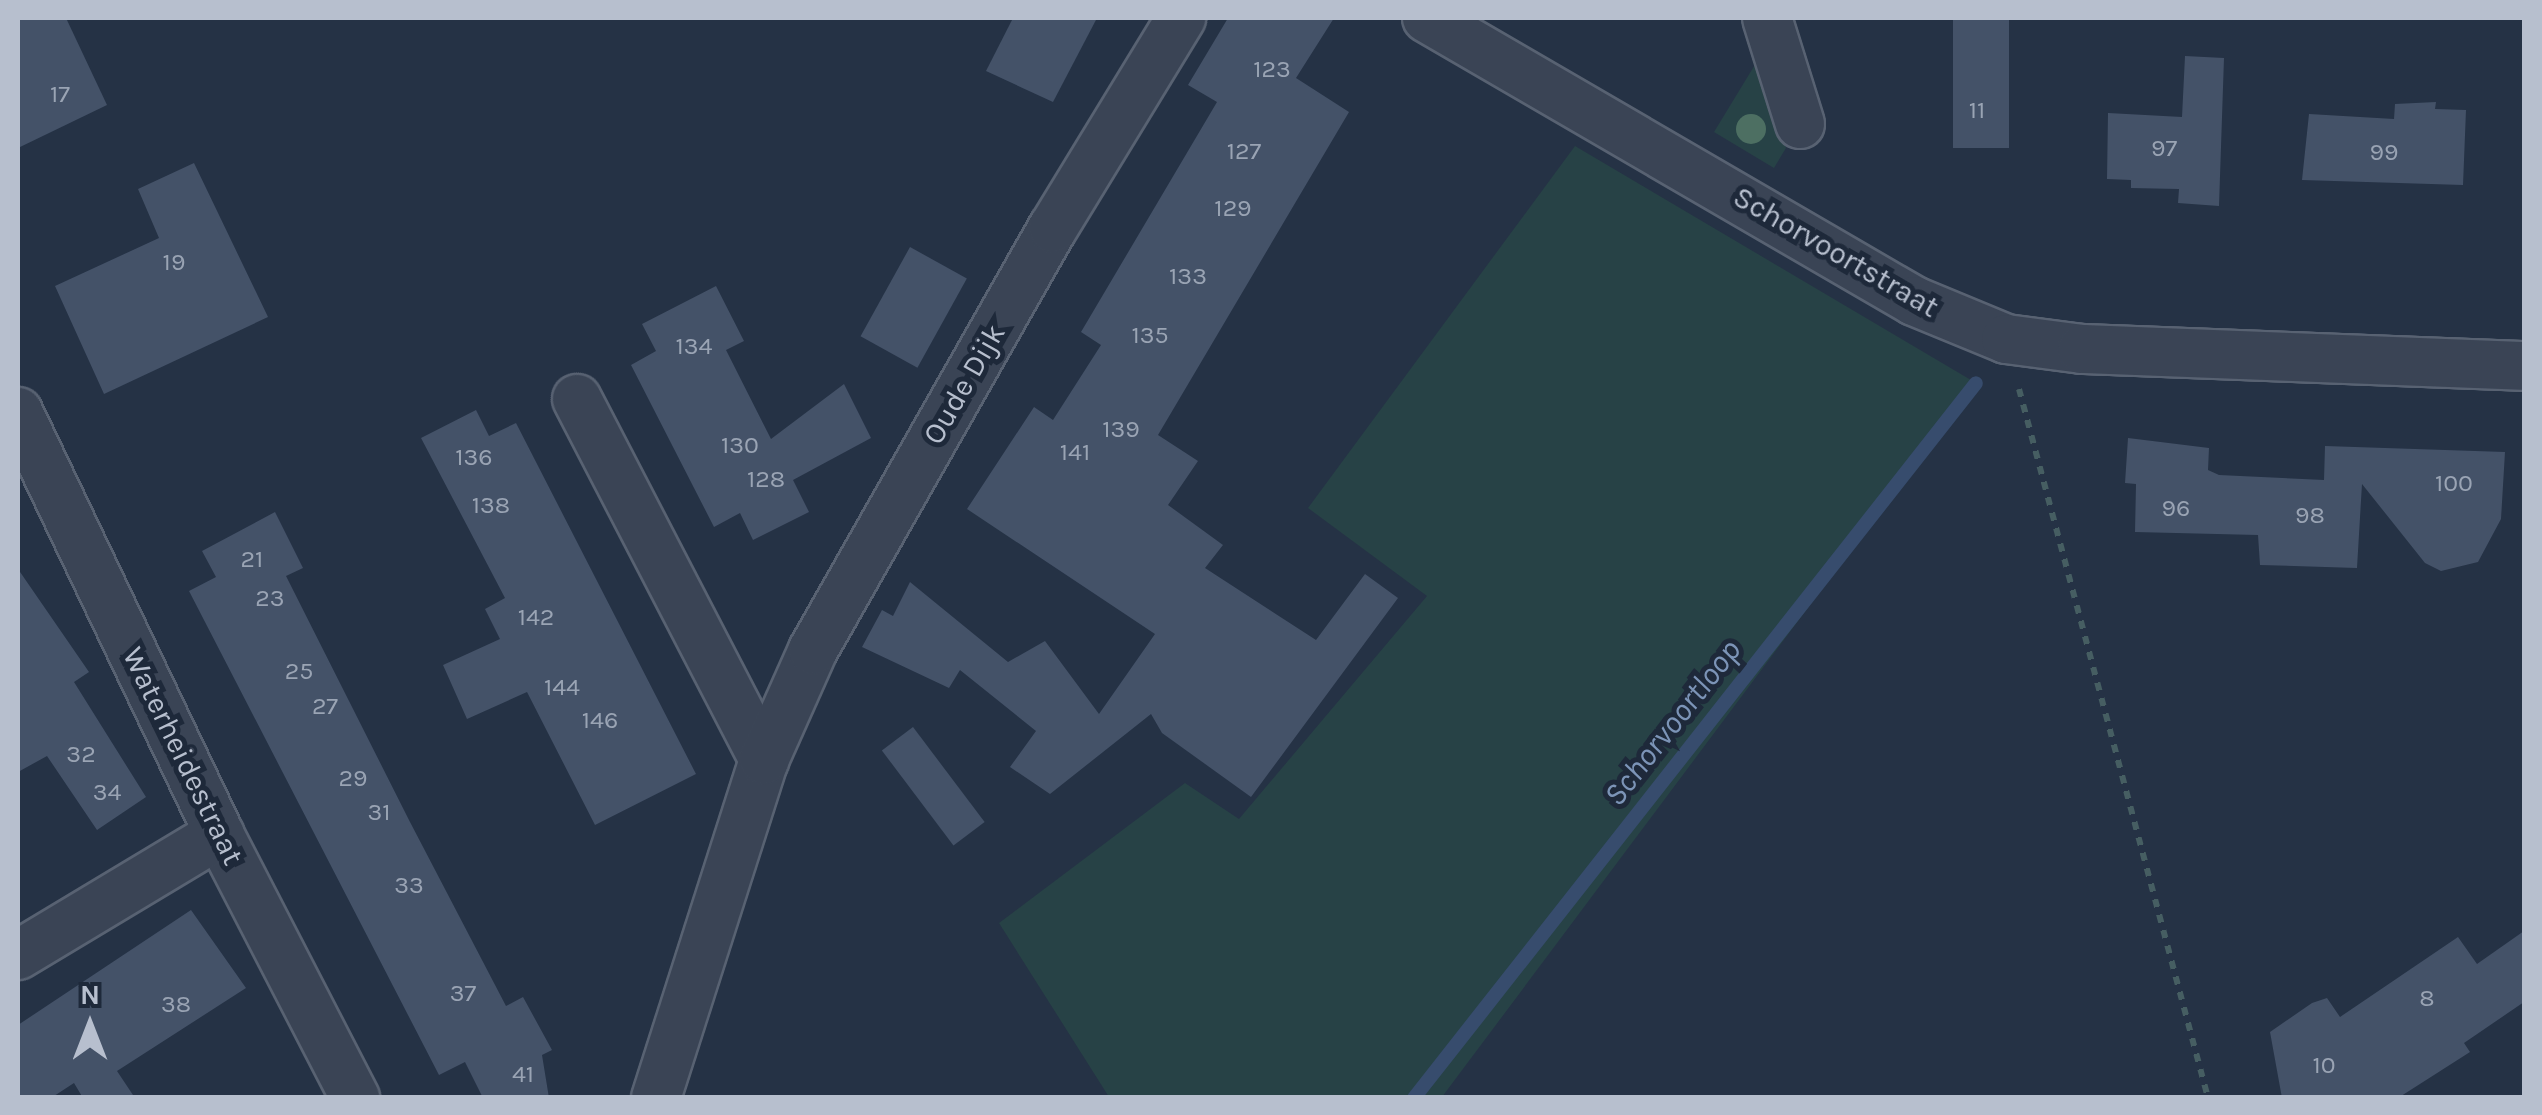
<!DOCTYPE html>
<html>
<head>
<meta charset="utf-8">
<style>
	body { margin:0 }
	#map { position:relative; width:2542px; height:1115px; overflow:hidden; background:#253245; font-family:Karla,sans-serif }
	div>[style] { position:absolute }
	.green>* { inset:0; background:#274246 }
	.stream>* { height:14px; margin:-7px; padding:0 7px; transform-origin:7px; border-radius:7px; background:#374c6d }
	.building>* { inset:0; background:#445268; transform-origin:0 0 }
	.path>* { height:6px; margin-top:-3px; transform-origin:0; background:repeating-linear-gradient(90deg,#465e62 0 8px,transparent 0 16px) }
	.roads { filter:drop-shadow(2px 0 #586272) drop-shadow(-2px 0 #586272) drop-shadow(0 2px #586272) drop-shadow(0 -2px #586272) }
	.minor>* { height:48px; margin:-24px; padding:0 24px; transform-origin:24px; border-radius:24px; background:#3a4455 }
	.trees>* { width:30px; height:30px; margin:-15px; border-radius:50%; background:#4d6f62 }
	span { translate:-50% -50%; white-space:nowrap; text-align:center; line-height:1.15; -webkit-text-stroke:10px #1e293a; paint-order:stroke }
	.number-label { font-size:25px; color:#9aa4b4 }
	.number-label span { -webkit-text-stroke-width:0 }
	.street-label { font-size:30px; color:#b7bfce }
	.water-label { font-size:32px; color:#7c94b7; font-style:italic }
	.frame { position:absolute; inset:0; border:20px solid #b7bfce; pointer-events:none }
	.north { position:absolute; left:40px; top:975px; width:100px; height:100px; -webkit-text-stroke:8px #1e293a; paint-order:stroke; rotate:0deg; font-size:28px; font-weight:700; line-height:40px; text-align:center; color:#b7bfce }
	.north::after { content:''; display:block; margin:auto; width:35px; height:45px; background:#b7bfce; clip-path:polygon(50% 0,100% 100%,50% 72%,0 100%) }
</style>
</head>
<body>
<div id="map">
	<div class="green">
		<div style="clip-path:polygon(1756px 63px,1786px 148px,1774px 168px,1714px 132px)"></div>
		<div style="clip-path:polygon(1575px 146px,1976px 383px,1442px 1097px,1109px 1097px,999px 923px,1185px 783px,1239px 819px,1427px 596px,1308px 508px)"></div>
	</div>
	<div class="stream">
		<div style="left:1414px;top:1098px;width:909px;rotate:-51.83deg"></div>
	</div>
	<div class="building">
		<div style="clip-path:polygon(18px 18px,66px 18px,107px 105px,18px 148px)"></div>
		<div style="clip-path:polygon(1013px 18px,1097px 18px,1053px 102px,986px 71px)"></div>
		<div style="clip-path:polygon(1228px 18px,1334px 18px,1296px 78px,1349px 112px,1158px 435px,1198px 461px,1168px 505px,1223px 545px,1205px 568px,1316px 640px,1365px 574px,1398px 598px,1251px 797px,1162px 733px,1151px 714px,1050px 794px,1010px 767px,1036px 731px,960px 670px,949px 688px,862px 647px,882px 610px,893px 616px,910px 582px,1008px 662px,1045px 641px,1099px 714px,1155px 634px,967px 509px,1034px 407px,1053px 420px,1101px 345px,1081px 332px,1217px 102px,1188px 85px)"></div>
		<div style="left:1953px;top:18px;width:56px;height:130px"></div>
		<div style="clip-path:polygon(2185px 56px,2224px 58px,2219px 206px,2178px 203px,2179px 189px,2131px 188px,2131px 180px,2107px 179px,2108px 113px,2182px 117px)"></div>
		<div style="clip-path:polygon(2436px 102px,2435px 109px,2466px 110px,2463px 185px,2302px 180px,2309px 114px,2394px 119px,2395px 104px)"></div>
		<div style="clip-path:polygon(194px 163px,268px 317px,104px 394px,55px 286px,159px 238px,138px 189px)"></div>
		<div style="left:910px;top:247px;width:65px;height:102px;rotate:29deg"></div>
		<div style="clip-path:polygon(716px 286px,744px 341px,726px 350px,771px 439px,844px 384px,871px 438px,793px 480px,809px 512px,753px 540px,740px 513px,714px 527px,631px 365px,656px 351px,642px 324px)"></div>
		<div style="clip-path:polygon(476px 410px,489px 436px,516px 423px,696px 774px,595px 825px,527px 692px,467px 719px,443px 665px,500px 639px,485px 609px,505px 598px,421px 438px)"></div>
		<div style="clip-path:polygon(2128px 438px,2209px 448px,2208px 470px,2219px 475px,2324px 480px,2325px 446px,2505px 452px,2501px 519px,2478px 562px,2441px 571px,2425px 563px,2362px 484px,2357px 568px,2260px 565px,2258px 535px,2135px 532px,2136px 484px,2125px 483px)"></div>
		<div style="clip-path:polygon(275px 512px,303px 568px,286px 576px,410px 822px,506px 1006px,523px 997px,552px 1050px,542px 1055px,549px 1098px,483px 1098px,465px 1062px,439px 1075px,189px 591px,216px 577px,202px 551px)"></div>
		<div style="clip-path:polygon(18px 569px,89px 672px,74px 682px,146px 797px,97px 830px,47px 756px,18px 772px)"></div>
		<div style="left:913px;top:727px;width:119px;height:39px;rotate:53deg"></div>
		<div style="clip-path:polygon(191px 910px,246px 988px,117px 1071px,135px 1098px,83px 1098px,74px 1083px,51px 1098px,18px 1098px,18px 1025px)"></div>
		<div style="clip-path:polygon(2524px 931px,2524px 1002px,2464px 1043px,2470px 1052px,2398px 1098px,2282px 1098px,2270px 1032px,2312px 1003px,2327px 998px,2340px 1017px,2458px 937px,2477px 964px)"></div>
	</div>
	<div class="path">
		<div style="left:2019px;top:389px;width:734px;rotate:75.07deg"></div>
	</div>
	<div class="roads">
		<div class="minor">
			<div style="left:1427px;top:18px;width:563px;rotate:30.16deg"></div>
			<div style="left:1914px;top:301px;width:100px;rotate:22.4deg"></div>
			<div style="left:2006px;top:339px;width:77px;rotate:7.5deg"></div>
			<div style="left:2082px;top:349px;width:442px;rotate:2.2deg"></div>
			<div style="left:1767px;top:18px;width:111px;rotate:72.7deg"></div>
			<div style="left:577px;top:399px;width:407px;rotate:62.6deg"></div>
			<div style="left:18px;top:412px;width:467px;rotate:64.5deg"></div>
			<div style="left:219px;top:834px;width:297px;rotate:62.7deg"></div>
			<div style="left:18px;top:955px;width:235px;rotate:-31deg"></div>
			<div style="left:656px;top:1098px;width:355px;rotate:-72.3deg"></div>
			<div style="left:764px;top:760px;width:120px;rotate:-66deg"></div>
			<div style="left:813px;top:650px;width:485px;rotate:-60.4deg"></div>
			<div style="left:1053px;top:228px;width:246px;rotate:-58.6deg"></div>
		</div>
	</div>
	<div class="trees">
		<div style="left:1751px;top:129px"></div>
	</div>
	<div class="number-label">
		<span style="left:1272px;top:69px">123</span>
		<span style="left:60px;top:94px">17</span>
		<span style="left:1977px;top:110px">11</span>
		<span style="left:2164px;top:148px">97</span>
		<span style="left:1244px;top:151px">127</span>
		<span style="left:2384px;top:152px">99</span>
		<span style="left:1233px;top:208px">129</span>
		<span style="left:174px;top:262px">19</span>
		<span style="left:1188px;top:276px">133</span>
		<span style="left:1150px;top:335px">135</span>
		<span style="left:694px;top:346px">134</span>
		<span style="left:1121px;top:429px">139</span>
		<span style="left:740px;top:445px">130</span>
		<span style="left:1075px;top:452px">141</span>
		<span style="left:474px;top:457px">136</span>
		<span style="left:766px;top:479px">128</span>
		<span style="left:2454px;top:483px">100</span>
		<span style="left:491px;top:505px">138</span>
		<span style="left:2176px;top:508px">96</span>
		<span style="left:2310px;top:515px">98</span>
		<span style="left:252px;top:559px">21</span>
		<span style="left:270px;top:598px">23</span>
		<span style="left:536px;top:617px">142</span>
		<span style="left:299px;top:671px">25</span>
		<span style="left:562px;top:687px">144</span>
		<span style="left:325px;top:706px">27</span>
		<span style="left:600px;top:720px">146</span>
		<span style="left:81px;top:754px">32</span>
		<span style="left:353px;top:778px">29</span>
		<span style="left:107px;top:792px">34</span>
		<span style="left:379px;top:812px">31</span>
		<span style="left:409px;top:885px">33</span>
		<span style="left:463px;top:993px">37</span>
		<span style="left:2427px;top:998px">8</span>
		<span style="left:176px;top:1004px">38</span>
		<span style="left:2324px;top:1065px">10</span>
		<span style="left:523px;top:1074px">41</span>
	</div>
	<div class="street-label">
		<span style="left:1836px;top:252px;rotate:30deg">Schorvoortstraat</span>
		<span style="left:964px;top:384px;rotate:-60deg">Oude Dijk</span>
		<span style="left:183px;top:756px;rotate:64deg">Waterheidestraat</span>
	</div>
	<div class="water-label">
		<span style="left:1673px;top:723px;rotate:-52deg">Schorvoortloop</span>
	</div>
	<div class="frame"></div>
	<div class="north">N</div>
</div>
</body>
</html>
